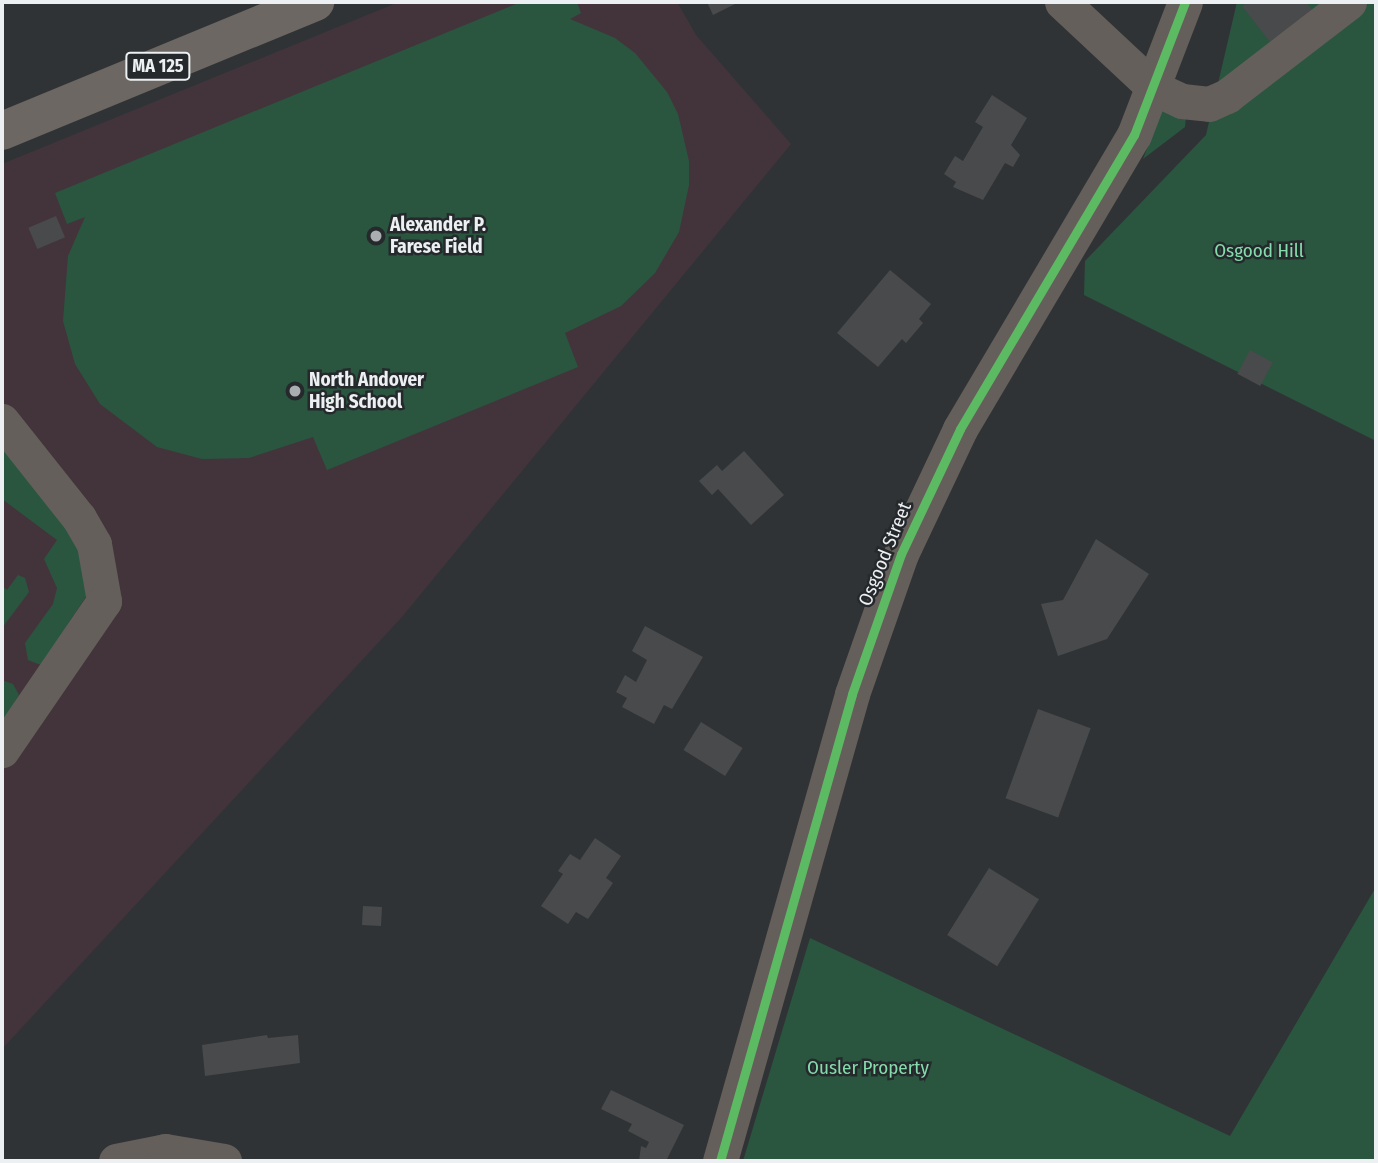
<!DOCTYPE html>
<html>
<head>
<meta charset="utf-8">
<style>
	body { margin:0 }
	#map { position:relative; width:1378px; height:1163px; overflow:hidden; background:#303335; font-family:"Fira Sans Condensed",sans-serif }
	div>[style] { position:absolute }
	.education>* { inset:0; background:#43343c }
	.green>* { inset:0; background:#2a5640 }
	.building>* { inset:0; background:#484a4b; transform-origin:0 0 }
	.minor>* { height:35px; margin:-17.5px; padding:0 17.5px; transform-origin:17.5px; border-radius:17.5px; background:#645f5a }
	.major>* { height:38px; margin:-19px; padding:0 19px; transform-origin:19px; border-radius:19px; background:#6c6762 }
	.cycleway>* { height:9px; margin:-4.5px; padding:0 4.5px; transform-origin:4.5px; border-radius:4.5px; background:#5cba63 }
	.dots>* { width:19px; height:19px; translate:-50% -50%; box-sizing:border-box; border:4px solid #25292c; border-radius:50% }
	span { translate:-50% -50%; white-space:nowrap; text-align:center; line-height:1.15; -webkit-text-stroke:5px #25292c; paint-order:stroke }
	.shield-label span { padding:2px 5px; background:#25292c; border:2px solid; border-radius:5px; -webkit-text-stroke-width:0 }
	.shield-label { font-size:18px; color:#edf0f2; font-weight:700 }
	.poi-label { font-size:19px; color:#edf0f2; font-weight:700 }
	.left { translate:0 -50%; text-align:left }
	.park-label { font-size:19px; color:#84dcac }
	.street-label { font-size:19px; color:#edf0f2 }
	.frame { position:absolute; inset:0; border:4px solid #edf0f2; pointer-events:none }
</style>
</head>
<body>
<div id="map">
	<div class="education">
		<div style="clip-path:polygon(399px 2px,677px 2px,696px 35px,791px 144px,401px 618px,2px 1049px,2px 164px)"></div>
	</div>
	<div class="green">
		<div style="clip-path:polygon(521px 2px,577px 2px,581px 13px,570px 19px,615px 38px,635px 53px,667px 92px,678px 114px,689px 161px,689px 185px,679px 232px,655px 273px,621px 306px,565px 333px,578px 367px,327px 470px,313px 437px,249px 458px,202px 459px,157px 447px,100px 404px,75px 364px,63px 321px,68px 256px,85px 217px,67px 224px,55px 193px)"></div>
		<div style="clip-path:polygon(1237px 2px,1376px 2px,1376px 441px,1084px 295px,1085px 261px,1206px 135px)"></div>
		<div style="clip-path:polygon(1162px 110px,1186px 116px,1185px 127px,1143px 159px)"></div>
		<div style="clip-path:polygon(2px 442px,77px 536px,89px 592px,41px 665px,28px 660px,25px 643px,53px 604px,57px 588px,44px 559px,57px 540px,2px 499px)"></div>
		<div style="clip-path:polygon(18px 575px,25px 578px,29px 592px,2px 628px,2px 586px,7px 590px)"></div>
		<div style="clip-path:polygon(2px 680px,13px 684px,19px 695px,2px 726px)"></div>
		<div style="clip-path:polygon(1376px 887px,1376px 1161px,743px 1161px,810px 938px,1230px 1136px)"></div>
	</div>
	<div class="building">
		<div style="clip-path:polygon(707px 2px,739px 2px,713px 15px)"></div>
		<div style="clip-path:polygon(1248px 2px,1306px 2px,1313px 10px,1270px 42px,1242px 6px)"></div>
		<div style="clip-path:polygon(992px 95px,1027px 118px,1011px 145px,1020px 155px,1013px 167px,1005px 163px,983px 200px,953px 187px,956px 182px,944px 174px,955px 156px,963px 161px,983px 127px,975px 122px)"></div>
		<div style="left:56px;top:216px;width:23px;height:30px;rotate:67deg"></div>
		<div style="clip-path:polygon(890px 270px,931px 304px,919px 319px,923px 323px,906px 343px,902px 339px,878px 367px,837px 333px)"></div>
		<div style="left:1250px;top:350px;width:26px;height:27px;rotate:28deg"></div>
		<div style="clip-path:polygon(744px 451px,784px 495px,751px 525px,718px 489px,712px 495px,699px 481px,717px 465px,722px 471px)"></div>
		<div style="clip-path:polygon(1096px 539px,1149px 574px,1107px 639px,1058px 656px,1041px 604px,1063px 600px)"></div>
		<div style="clip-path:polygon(645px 626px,703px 657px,672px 709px,664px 705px,654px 724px,622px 707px,627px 698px,616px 692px,625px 675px,636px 682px,647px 660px,632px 651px)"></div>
		<div style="left:1038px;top:709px;width:56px;height:95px;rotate:20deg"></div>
		<div style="left:701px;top:722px;width:49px;height:33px;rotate:32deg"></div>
		<div style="clip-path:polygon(595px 838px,621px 856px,606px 878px,613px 883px,588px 919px,576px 912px,568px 924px,541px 906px,563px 874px,558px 871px,570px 854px,580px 860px)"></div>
		<div style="left:989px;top:868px;width:59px;height:79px;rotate:32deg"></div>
		<div style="left:363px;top:906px;width:19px;height:19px;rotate:3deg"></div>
		<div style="clip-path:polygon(267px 1035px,268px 1038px,298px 1035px,300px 1063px,205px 1076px,202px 1045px)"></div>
		<div style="clip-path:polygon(611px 1090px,684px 1125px,666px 1161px,639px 1161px,641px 1146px,646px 1148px,649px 1142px,628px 1131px,632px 1124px,601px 1109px)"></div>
	</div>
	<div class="minor">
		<div style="left:1062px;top:2px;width:126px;rotate:43.1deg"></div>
		<div style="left:1154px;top:88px;width:31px;rotate:25deg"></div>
		<div style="left:1182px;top:101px;width:27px;rotate:6deg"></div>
		<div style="left:1209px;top:104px;width:20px;rotate:-24deg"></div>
		<div style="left:1227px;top:96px;width:154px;rotate:-37.6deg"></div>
		<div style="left:2px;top:421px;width:124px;rotate:51.6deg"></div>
		<div style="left:79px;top:518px;width:30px;rotate:60deg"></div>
		<div style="left:94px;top:544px;width:58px;rotate:80deg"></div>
		<div style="left:104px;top:601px;width:181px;rotate:124.4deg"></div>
		<div style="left:116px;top:1161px;width:50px;rotate:-11.5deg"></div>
		<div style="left:165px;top:1151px;width:60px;rotate:9.6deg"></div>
		<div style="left:720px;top:1161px;width:485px;rotate:-74.2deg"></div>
		<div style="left:852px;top:694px;width:148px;rotate:-70.7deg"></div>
		<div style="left:901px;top:554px;width:138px;rotate:-64.7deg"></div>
		<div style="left:960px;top:429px;width:342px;rotate:-59.4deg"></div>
		<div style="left:1134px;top:135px;width:142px;rotate:-69deg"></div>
	</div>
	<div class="major">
		<div style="left:2px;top:131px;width:339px;rotate:-22.4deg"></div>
	</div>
	<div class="cycleway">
		<div style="left:720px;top:1161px;width:485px;rotate:-74.2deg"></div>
		<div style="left:852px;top:694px;width:148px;rotate:-70.7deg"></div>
		<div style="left:901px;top:554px;width:138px;rotate:-64.7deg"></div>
		<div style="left:960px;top:429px;width:342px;rotate:-59.4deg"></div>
		<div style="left:1134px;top:135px;width:142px;rotate:-69deg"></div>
	</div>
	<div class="dots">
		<div style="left:376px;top:236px;background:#abaeb0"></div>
		<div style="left:295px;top:391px;background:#abaeb0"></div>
	</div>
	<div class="shield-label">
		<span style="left:158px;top:66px">MA 125</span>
	</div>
	<div class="poi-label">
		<span class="left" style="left:390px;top:236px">Alexander P.<br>Farese Field</span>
		<span class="left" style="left:309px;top:391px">North Andover<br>High School</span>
	</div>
	<div class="park-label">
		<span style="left:1259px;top:251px">Osgood Hill</span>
		<span style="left:868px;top:1068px">Ousler Property</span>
	</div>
	<div class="street-label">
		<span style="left:885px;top:554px;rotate:-68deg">Osgood Street</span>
	</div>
	<div class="frame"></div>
</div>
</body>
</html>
